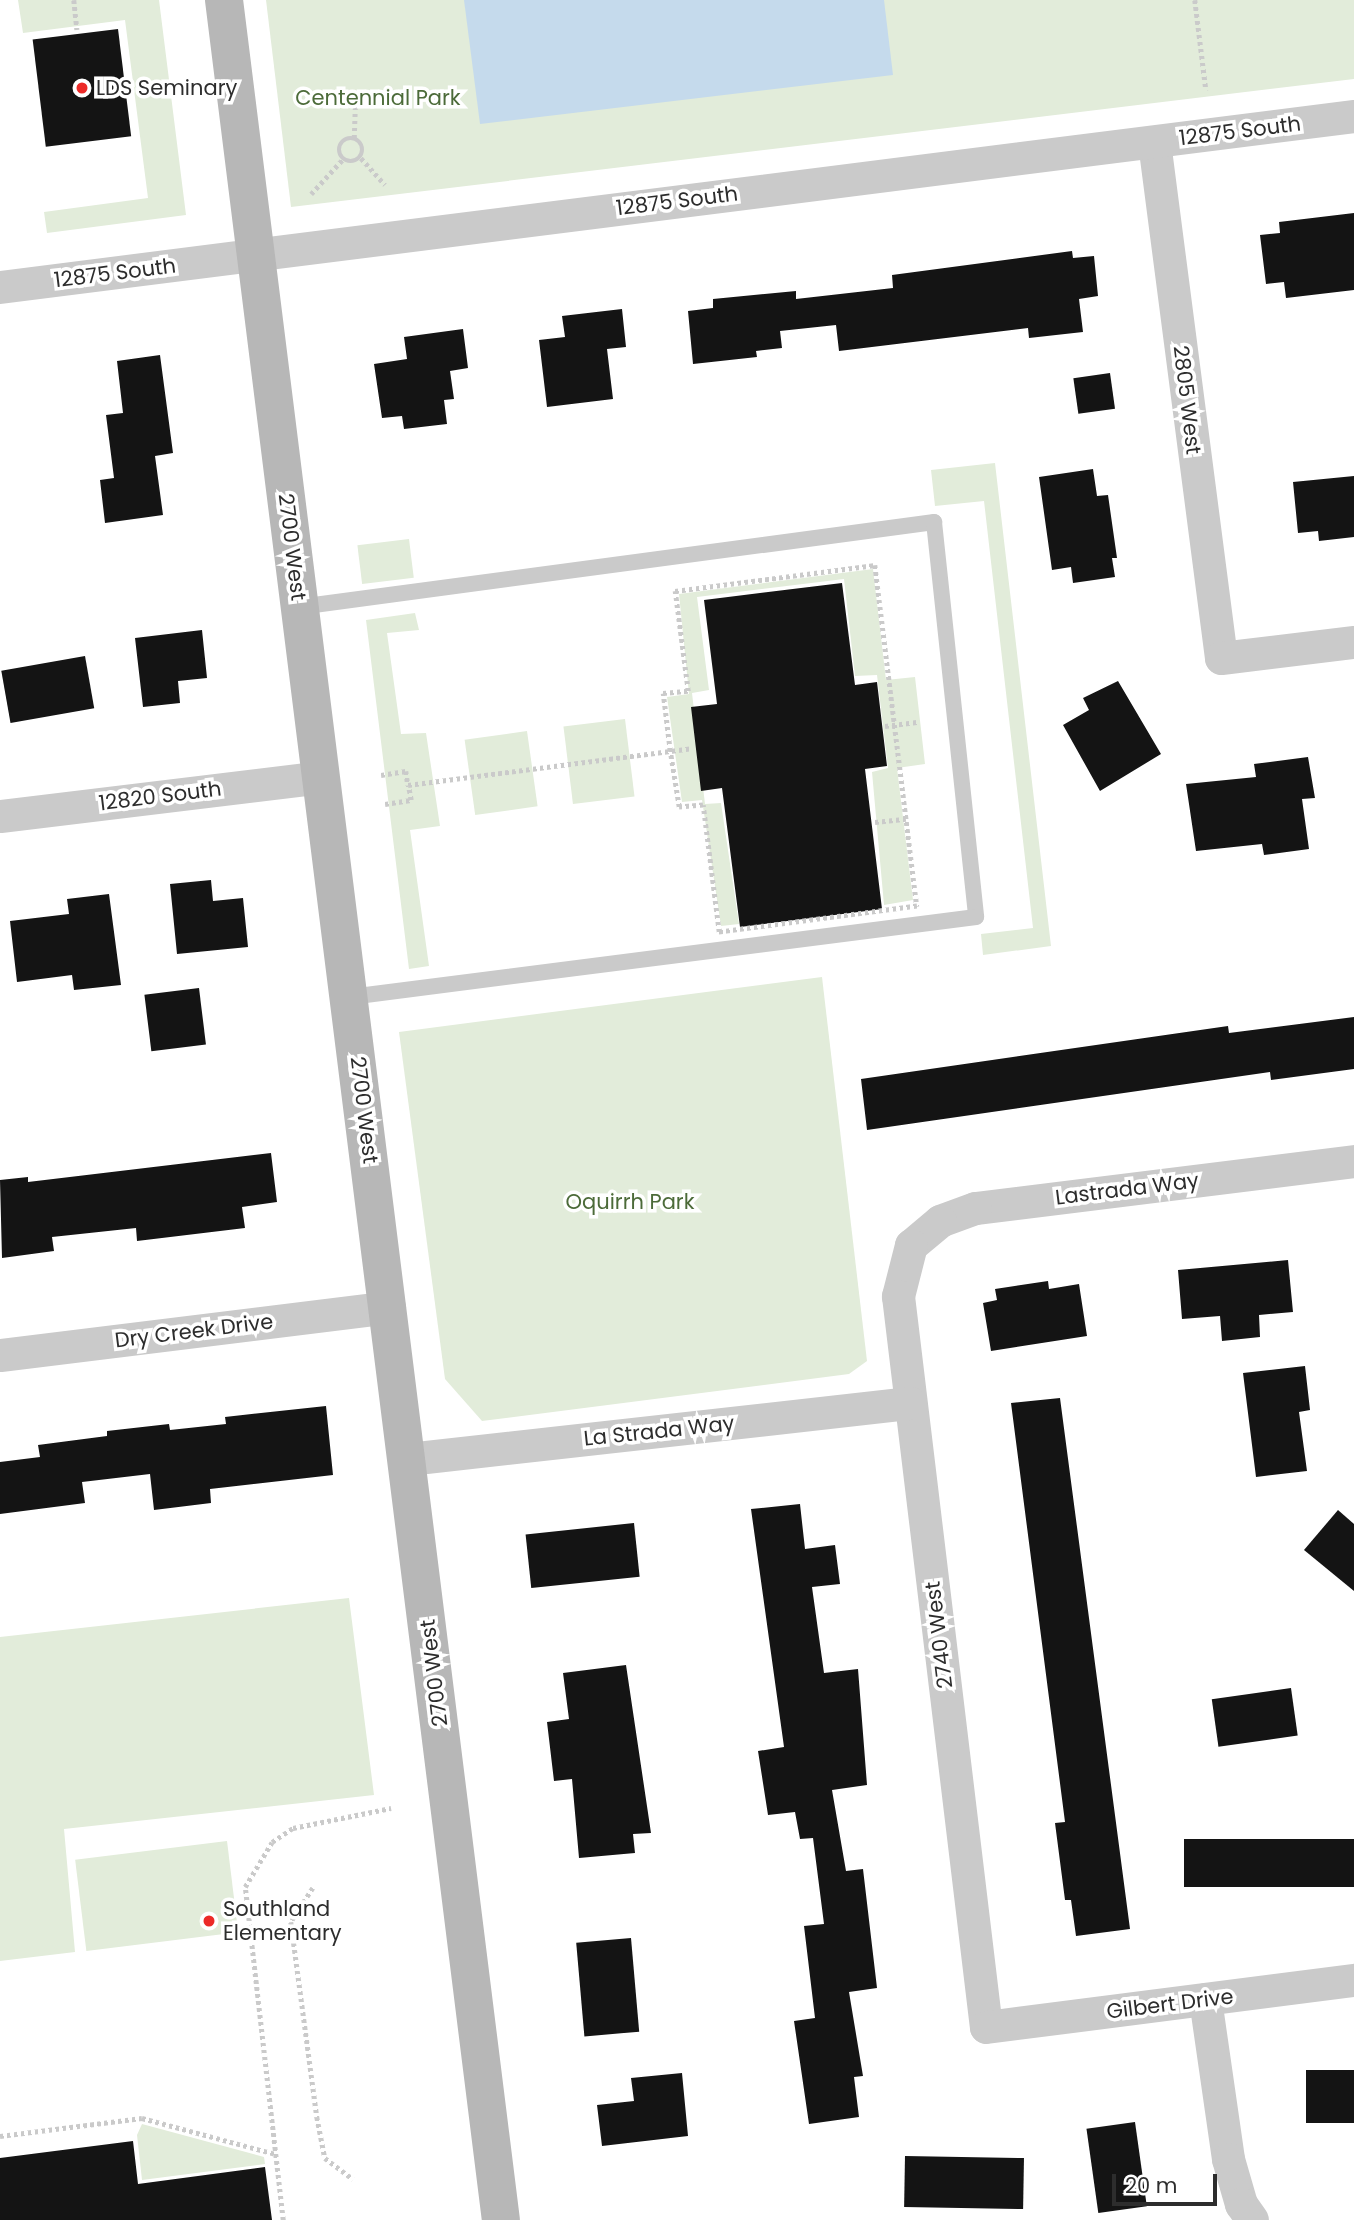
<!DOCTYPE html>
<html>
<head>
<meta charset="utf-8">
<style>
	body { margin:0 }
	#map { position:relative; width:1354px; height:2220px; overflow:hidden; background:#fff; font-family:Poppins,sans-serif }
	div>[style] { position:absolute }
	.green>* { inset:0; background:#e2ecda; transform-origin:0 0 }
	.water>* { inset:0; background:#c5daec }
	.building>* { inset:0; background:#141414; transform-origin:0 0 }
	.path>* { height:4.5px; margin-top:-2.25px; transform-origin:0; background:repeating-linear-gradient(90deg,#cacaca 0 3.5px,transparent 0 7px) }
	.path>.ring { margin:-2.25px; padding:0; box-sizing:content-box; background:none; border:4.5px solid #cacaca; border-radius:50% }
	.service>* { height:16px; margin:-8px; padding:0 8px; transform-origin:8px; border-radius:8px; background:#cacaca }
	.minor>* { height:33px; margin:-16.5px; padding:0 16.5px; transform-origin:16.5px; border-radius:16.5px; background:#cacaca }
	.secondary>* { height:38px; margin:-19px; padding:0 19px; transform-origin:19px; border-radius:19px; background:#b7b7b7 }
	.dots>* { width:19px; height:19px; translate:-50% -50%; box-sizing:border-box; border:4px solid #fff; border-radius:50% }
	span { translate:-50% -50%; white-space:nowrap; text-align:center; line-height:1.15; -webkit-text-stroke:7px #fff; paint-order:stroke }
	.poi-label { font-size:21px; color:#2d2d2d }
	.left { translate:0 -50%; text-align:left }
	.park-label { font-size:21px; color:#4c6b39 }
	.street-label { font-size:21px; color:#2d2d2d }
	.scale { position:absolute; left:1112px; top:2174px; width:105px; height:32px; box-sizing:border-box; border:4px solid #2d2d2d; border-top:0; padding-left:9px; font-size:21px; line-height:24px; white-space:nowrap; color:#2d2d2d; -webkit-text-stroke:5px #fff; paint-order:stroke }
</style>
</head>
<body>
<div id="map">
	<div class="green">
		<div style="clip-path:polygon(18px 0,159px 0,186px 215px,47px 233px,44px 212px,148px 198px,125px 20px,23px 33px)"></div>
		<div style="clip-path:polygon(266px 0,1354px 0,1354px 79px,291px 207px)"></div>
		<div style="clip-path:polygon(995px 463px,1051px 946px,983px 955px,981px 934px,1033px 928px,984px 501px,935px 506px,931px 470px)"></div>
		<div style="left:409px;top:539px;width:39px;height:52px;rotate:83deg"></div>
		<div style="clip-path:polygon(873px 569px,886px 680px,915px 677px,925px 764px,897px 768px,913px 900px,884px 905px,872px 772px,888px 768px,877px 675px,855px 676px,844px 579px,697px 597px,709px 690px,692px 693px,705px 804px,721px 803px,739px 924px,721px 926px,702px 800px,682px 802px,667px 697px,689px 694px,679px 594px)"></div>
		<div style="clip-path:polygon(415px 613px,419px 630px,387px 633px,401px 734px,426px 733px,440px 826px,410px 830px,429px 966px,409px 969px,366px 620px)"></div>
		<div style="left:625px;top:719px;width:78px;height:62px;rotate:83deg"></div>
		<div style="left:527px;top:731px;width:76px;height:63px;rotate:82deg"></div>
		<div style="clip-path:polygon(822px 977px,867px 1361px,849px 1374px,482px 1421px,445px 1379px,399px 1032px)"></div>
		<div style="clip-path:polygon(349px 1598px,374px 1795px,64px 1829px,75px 1952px,0 1961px,0 1637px)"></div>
		<div style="left:227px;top:1841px;width:92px;height:153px;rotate:83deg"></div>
		<div style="clip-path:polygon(142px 2124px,264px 2157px,265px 2164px,142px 2180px,137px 2135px)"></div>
	</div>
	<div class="water">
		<div style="clip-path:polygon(464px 0,884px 0,893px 75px,480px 124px)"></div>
	</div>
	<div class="building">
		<div style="left:118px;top:29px;width:108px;height:86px;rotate:83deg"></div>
		<div style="clip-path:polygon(1354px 213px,1354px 290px,1286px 298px,1284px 282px,1266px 284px,1260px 235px,1280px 233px,1279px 222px)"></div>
		<div style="clip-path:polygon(1072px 251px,1073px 258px,1094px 256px,1098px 296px,1079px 299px,1083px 332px,1029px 338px,1028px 328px,839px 351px,836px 325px,780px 331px,782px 348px,756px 351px,757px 357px,693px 364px,688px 311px,713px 308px,713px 299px,796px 291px,796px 299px,893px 288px,892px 275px)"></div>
		<div style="clip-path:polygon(622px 309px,626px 347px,607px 349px,613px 399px,547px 407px,539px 340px,565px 337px,562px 316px)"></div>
		<div style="clip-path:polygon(463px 329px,468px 368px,450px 371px,454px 399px,444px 400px,447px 424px,404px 429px,402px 416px,382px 418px,374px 364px,407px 359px,404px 337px)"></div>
		<div style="clip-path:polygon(160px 355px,173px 453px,155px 456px,163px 515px,105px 523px,100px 480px,114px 478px,106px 415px,123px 413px,117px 361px)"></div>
		<div style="left:1110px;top:373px;width:36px;height:37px;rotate:82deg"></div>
		<div style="clip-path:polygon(1093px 469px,1097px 496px,1108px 495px,1117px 558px,1112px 558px,1115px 577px,1073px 583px,1071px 567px,1052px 570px,1039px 477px)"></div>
		<div style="clip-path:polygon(1354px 476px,1354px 537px,1319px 541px,1318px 531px,1298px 533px,1293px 482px)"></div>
		<div style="clip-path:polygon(842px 583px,855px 685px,877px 682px,887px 766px,865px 769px,882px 909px,740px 927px,722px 788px,701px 791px,691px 707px,717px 704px,704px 600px)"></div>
		<div style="clip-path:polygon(202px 630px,207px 678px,178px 681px,180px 703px,143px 707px,135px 638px)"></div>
		<div style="left:85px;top:656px;width:53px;height:85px;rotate:80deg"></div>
		<div style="clip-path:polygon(1118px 681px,1161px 754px,1100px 791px,1063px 725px,1089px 710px,1083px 698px)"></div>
		<div style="clip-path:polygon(1308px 757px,1315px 798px,1302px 799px,1309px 849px,1264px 855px,1262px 844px,1196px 851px,1186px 784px,1256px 777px,1254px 764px)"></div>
		<div style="clip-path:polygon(211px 880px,213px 901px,243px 898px,248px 947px,177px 954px,170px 884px)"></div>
		<div style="clip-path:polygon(109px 894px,121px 985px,74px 990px,72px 975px,17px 982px,10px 921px,69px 914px,67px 899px)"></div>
		<div style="left:199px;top:988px;width:57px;height:55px;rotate:83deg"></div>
		<div style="clip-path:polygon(1354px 1017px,1354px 1069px,1271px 1080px,1270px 1072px,867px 1130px,861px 1079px,1228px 1026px,1229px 1033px)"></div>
		<div style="clip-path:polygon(271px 1153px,277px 1202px,242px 1207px,245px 1228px,137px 1241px,136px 1228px,52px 1237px,54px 1251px,2px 1258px,0 1180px,28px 1177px,28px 1182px)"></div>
		<div style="clip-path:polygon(1288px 1260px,1293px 1312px,1259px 1315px,1260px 1337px,1222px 1341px,1220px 1316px,1182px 1319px,1178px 1270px)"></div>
		<div style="clip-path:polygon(1048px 1281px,1049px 1289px,1079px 1284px,1087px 1336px,991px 1351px,983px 1303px,997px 1300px,995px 1289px)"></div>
		<div style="clip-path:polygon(1305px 1366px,1310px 1410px,1299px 1412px,1307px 1471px,1256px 1477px,1243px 1373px)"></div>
		<div style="clip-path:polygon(1060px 1398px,1130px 1929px,1076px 1936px,1071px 1900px,1065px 1900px,1055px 1823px,1065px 1822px,1011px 1403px)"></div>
		<div style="clip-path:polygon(326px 1406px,333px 1475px,210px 1489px,211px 1503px,154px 1510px,150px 1474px,82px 1482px,85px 1503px,0 1514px,0 1462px,40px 1457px,38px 1445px,107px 1436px,107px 1431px,169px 1424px,170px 1430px,226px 1424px,225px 1417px)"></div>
		<div style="clip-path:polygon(800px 1504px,805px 1549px,835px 1545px,840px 1584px,812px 1587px,824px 1673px,858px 1669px,867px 1785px,832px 1790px,846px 1871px,863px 1869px,877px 1988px,849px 1992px,863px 2076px,854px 2077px,859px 2117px,809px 2124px,794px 2021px,815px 2018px,804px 1926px,824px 1924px,813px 1838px,800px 1839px,795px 1812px,768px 1815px,758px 1751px,784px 1747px,751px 1509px)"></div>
		<div style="clip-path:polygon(1338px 1510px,1354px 1524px,1354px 1591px,1304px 1550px)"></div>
		<div style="left:634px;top:1523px;width:54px;height:109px;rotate:84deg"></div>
		<div style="clip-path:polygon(626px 1665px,651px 1833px,633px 1834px,635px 1853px,579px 1858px,572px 1779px,554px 1781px,547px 1722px,569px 1719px,563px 1673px)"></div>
		<div style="left:1291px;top:1688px;width:48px;height:80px;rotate:82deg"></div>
		<div style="left:1354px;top:1839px;width:48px;height:170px;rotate:90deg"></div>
		<div style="left:631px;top:1938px;width:94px;height:55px;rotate:85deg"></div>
		<div style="left:1354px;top:2070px;width:53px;height:48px;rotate:90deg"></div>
		<div style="clip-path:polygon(682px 2073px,688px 2136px,602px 2146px,597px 2105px,634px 2101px,631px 2078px)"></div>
		<div style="left:1135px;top:2122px;width:85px;height:49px;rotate:82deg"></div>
		<div style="clip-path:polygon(133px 2141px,138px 2184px,265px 2167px,272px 2220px,0 2220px,0 2158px)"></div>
		<div style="left:905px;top:2156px;width:119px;height:51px;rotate:1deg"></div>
	</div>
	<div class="path">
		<div style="left:74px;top:0;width:30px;rotate:84deg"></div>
		<div style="left:1195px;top:0;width:91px;rotate:83deg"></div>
		<div style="left:354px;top:138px;width:36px;rotate:-88deg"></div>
		<div class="ring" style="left:339px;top:138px;width:19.5px;height:19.5px"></div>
		<div style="left:361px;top:158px;width:36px;rotate:48deg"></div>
		<div style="left:311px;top:194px;width:47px;rotate:-47.6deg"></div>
		<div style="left:875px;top:565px;width:344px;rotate:83deg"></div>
		<div style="left:917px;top:906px;width:200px;rotate:172.5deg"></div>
		<div style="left:719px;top:932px;width:128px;rotate:-97.2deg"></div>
		<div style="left:703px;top:805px;width:24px;rotate:175deg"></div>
		<div style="left:679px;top:807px;width:57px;rotate:-99.1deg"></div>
		<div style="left:670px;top:751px;width:58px;rotate:-96.9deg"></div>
		<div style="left:663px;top:693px;width:25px;rotate:-5deg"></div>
		<div style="left:688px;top:691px;width:101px;rotate:-97.4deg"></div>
		<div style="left:675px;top:591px;width:202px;rotate:-7.4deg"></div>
		<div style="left:885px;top:726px;width:34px;rotate:-7deg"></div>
		<div style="left:381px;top:775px;width:25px;rotate:-9deg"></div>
		<div style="left:406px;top:771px;width:14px;rotate:82deg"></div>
		<div style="left:385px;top:804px;width:26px;rotate:-9deg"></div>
		<div style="left:411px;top:800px;width:15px;rotate:-101deg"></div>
		<div style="left:408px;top:785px;width:286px;rotate:-7.4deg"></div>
		<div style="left:875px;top:822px;width:31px;rotate:-6deg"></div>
		<div style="left:313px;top:1888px;width:40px;rotate:122.9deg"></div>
		<div style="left:291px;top:1922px;width:197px;rotate:82.4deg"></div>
		<div style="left:317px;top:2117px;width:42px;rotate:79deg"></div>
		<div style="left:325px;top:2158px;width:35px;rotate:37deg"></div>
		<div style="left:0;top:2136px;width:143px;rotate:-7.2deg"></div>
		<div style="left:142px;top:2118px;width:138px;rotate:15.1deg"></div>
		<div style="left:283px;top:2220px;width:335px;rotate:-96.5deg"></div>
		<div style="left:245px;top:1887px;width:52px;rotate:-59deg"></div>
		<div style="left:272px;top:1842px;width:25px;rotate:-34deg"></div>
		<div style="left:293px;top:1828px;width:100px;rotate:-11.5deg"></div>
	</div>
	<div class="service">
		<div style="left:299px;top:607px;width:641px;rotate:-7.62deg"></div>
		<div style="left:934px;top:522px;width:397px;rotate:83.9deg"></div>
		<div style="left:976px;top:917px;width:631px;rotate:172.72deg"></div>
	</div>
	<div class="minor">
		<div style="left:1154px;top:142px;width:520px;rotate:82.6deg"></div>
		<div style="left:1221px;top:658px;width:134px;rotate:-6.9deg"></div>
		<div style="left:0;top:287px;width:1365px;rotate:-7.2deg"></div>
		<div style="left:0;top:816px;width:322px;rotate:-6.9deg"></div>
		<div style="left:1354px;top:1161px;width:382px;rotate:172.9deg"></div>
		<div style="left:975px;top:1208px;width:37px;rotate:160deg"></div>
		<div style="left:940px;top:1221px;width:38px;rotate:140deg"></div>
		<div style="left:911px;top:1245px;width:53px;rotate:104.3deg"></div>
		<div style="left:898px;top:1296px;width:736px;rotate:83.14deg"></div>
		<div style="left:986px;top:2027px;width:371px;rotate:-7.3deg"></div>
		<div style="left:0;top:1355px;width:392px;rotate:-7deg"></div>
		<div style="left:408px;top:1459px;width:505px;rotate:-6.37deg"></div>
		<div style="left:1205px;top:1999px;width:162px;rotate:81.8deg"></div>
		<div style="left:1228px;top:2159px;width:47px;rotate:73.9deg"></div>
		<div style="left:1241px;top:2204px;width:19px;rotate:55deg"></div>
	</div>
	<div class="secondary">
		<div style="left:224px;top:0;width:2237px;rotate:82.89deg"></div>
	</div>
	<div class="dots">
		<div style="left:82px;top:88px;background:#ec2a28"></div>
		<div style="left:209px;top:1921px;background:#ec2a28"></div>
	</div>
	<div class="poi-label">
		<span class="left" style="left:96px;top:88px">LDS Seminary</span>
		<span class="left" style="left:223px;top:1921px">Southland<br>Elementary</span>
	</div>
	<div class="park-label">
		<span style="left:378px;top:98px">Centennial Park</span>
		<span style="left:630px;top:1202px">Oquirrh Park</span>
	</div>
	<div class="street-label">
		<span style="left:1240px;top:131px;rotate:-7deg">12875 South</span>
		<span style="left:677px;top:201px;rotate:-7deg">12875 South</span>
		<span style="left:115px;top:273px;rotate:-7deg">12875 South</span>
		<span style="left:1187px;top:400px;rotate:83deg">2805 West</span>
		<span style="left:292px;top:547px;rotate:83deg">2700 West</span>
		<span style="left:160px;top:796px;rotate:-7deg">12820 South</span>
		<span style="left:364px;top:1110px;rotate:83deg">2700 West</span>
		<span style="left:1127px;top:1189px;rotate:-7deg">Lastrada Way</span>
		<span style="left:194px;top:1331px;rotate:-7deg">Dry Creek Drive</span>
		<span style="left:659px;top:1431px;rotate:-6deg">La Strada Way</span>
		<span style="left:939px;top:1635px;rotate:-97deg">2740 West</span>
		<span style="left:434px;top:1673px;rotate:-97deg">2700 West</span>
		<span style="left:1170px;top:2004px;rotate:-7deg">Gilbert Drive</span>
	</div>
	<div class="scale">20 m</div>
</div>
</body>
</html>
